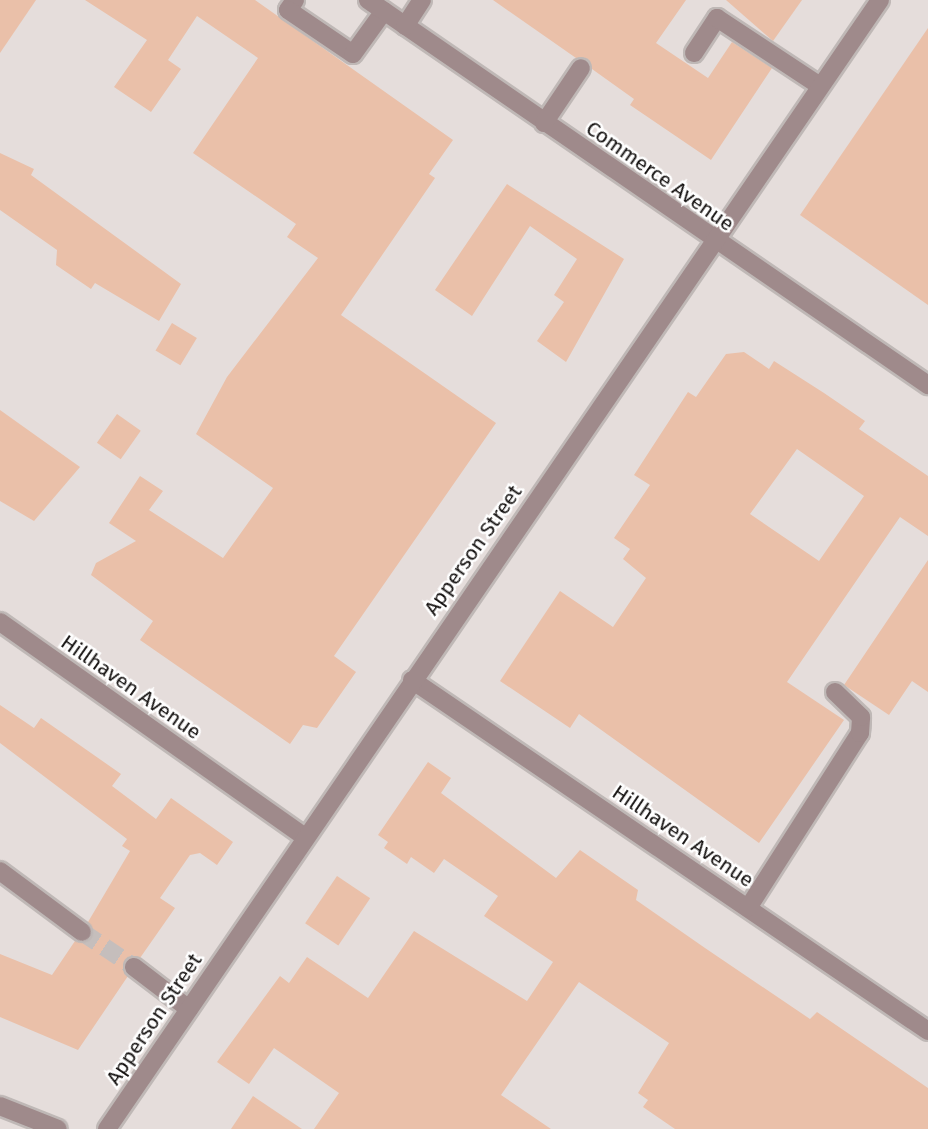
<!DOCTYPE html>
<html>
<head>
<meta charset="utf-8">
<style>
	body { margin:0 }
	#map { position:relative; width:928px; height:1129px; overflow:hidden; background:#e5dddb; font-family:"Fira Sans",sans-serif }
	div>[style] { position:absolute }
	.building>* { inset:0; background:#eac0a9; transform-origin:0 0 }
	.minor-tunnel>* { height:18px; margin-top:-9px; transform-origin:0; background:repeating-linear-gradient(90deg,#c5bebc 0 18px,transparent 0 27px) }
	.roads { filter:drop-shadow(2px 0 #bfb8b6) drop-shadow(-2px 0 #bfb8b6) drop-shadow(0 2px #bfb8b6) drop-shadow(0 -2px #bfb8b6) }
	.minor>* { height:18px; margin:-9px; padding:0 9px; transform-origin:9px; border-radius:9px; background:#9f8a8b }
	span { translate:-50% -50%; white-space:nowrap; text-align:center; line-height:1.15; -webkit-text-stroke:5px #fff; paint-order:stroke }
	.street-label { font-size:21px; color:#120f0e }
</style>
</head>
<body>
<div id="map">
	<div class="building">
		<div style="clip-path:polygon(0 0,36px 0,0 53px)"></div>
		<div style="clip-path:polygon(85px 0,255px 0,453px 140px,429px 174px,435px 178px,341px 315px,496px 423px,334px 656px,356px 672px,317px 728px,303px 725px,290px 744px,140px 640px,153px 621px,91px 575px,96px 563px,136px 541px,109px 523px,140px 476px,163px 491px,149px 510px,223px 558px,273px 488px,196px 434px,227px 377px,318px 258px,287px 237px,296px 224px,193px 153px,258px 58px,197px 16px,168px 60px,181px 69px,151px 112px,114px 87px,147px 40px)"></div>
		<div style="clip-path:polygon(493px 0,686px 0,656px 43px,708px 78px,732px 42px,772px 68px,711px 160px,630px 105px,634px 99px,592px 69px,588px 59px,576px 58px)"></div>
		<div style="clip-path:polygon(726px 0,802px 0,773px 41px)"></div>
		<div style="clip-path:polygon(928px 28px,928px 305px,800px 215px)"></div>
		<div style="clip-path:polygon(0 153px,34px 169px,31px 175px,181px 284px,159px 321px,95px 283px,91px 289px,56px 265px,57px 250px,0 210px)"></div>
		<div style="clip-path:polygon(507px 184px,624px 259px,566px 362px,537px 341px,564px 302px,554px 295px,577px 259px,530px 226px,472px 316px,435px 290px)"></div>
		<div style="left:172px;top:323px;width:29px;height:32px;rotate:31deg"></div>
		<div style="clip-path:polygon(evenodd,744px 352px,769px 369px,774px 361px,824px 393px,865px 421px,859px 429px,928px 476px,928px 536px,900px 517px,787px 682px,844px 720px,759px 843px,579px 714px,570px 728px,500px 681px,560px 591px,613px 627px,646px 578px,623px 559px,630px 549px,614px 538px,650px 485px,634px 475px,688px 392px,696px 397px,726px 354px,744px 352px,797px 449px,864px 496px,819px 561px,750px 514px,797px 449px)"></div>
		<div style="clip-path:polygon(0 410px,80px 467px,34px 521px,0 501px)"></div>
		<div style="left:117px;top:414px;width:29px;height:35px;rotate:35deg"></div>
		<div style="clip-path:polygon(928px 560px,928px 692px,912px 681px,889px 715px,844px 685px)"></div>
		<div style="clip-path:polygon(0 705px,34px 728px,41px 718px,121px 774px,112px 786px,156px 819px,171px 798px,233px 842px,217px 865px,200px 853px,190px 855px,160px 898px,175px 908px,140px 958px,125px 961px,128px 976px,78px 1050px,0 1017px,0 954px,52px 975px,75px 941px,91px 938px,88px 922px,130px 851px,122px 846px,127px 839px,0 743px)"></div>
		<div style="clip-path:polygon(428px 762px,451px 778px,441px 793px,556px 878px,580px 850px,638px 890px,636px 900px,705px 948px,810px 1019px,817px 1012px,928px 1088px,928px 1129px,675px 1129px,643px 1107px,648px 1100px,638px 1093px,669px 1043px,579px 982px,501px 1095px,551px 1129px,314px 1129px,339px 1093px,274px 1048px,249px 1084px,217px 1062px,280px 976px,289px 983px,307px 957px,368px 998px,414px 931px,527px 1001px,553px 962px,484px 916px,498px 896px,444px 859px,434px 873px,411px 857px,407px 864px,384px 848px,388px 842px,378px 835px)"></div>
		<div style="left:337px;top:876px;width:40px;height:57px;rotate:34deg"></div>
		<div style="clip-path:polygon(253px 1096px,302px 1129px,231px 1129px)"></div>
	</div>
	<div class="minor-tunnel">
		<div style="left:82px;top:932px;width:63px;rotate:33.9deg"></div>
	</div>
	<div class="roads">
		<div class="minor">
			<div style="left:295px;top:0;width:12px;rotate:125deg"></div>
			<div style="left:288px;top:10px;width:78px;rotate:34.1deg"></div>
			<div style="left:353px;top:54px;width:53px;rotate:-54.2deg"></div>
			<div style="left:368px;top:0;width:680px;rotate:34.51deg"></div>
			<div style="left:405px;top:26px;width:31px;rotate:-57deg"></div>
			<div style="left:694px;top:53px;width:42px;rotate:-56.7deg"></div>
			<div style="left:717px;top:18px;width:123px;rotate:33.4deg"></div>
			<div style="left:544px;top:123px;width:66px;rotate:-56.1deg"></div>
			<div style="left:0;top:622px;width:373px;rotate:35.2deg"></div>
			<div style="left:412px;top:680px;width:624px;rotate:34.22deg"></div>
			<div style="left:0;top:871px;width:102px;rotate:36.6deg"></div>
			<div style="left:748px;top:908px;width:208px;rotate:-57.4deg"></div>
			<div style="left:860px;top:733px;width:16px;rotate:-86deg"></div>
			<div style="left:861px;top:717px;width:36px;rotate:-136deg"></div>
			<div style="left:134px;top:967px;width:69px;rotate:37.4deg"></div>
			<div style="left:0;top:1106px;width:62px;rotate:21.6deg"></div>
			<div style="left:107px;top:1129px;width:1368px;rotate:-55.6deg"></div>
		</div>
	</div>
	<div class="street-label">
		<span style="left:660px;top:176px;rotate:35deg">Commerce Avenue</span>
		<span style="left:473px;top:550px;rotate:-55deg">Apperson Street</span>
		<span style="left:131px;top:687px;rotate:35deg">Hillhaven Avenue</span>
		<span style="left:683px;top:836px;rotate:34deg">Hillhaven Avenue</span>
		<span style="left:154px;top:1019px;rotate:-56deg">Apperson Street</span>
	</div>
</div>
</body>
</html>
